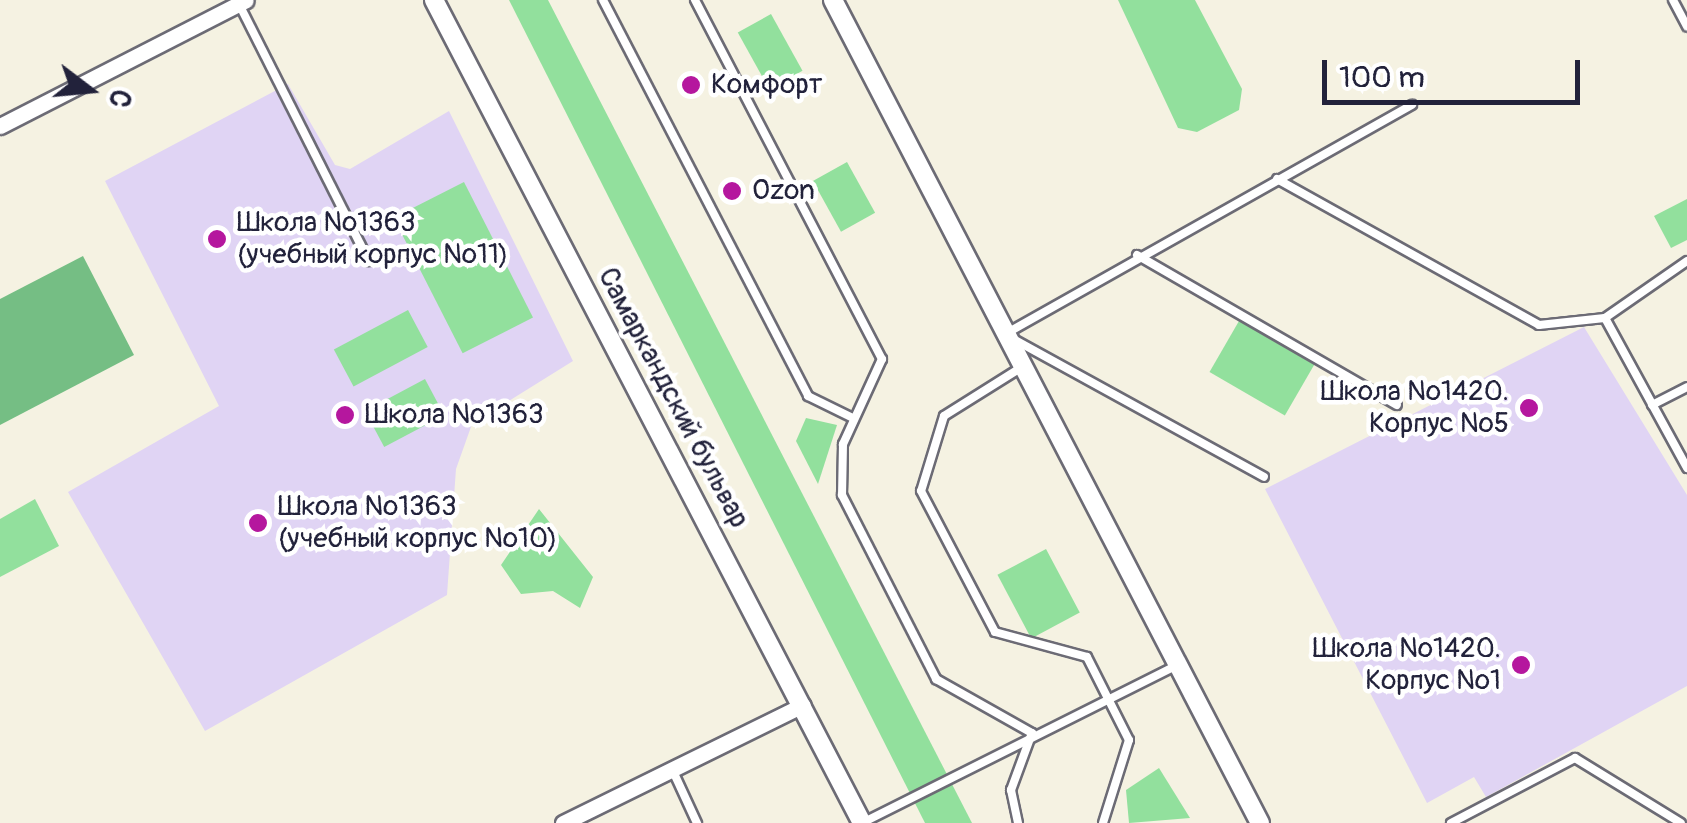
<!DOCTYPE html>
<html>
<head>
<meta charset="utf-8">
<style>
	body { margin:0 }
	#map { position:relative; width:1687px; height:823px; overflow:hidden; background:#f5f2e2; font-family:Pangolin,sans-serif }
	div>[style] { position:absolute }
	.built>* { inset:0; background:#e0d4f4 }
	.green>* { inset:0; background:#92e09d; transform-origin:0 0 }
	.forest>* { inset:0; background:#75be84 }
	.roads { filter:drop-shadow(2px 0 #6c6b75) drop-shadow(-2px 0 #6c6b75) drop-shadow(0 2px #6c6b75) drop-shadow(0 -2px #6c6b75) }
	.service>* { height:8px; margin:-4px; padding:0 4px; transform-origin:4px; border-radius:4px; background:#fff }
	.minor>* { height:15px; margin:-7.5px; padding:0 7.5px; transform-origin:7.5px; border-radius:7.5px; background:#fff }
	.tertiary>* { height:18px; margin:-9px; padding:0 9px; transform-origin:9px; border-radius:9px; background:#fff }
	.dots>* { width:28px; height:28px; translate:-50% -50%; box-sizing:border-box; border:5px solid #fff; border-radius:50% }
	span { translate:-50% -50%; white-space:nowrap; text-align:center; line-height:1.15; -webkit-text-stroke:9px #fff; paint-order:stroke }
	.poi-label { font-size:28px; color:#22223b }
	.left { translate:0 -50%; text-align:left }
	.right { translate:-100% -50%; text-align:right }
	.street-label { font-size:28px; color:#22223b }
	.north { position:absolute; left:40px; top:40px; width:100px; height:100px; -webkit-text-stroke:8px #fff; paint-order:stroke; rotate:106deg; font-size:28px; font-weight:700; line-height:40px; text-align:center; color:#22223b }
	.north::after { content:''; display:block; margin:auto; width:35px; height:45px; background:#22223b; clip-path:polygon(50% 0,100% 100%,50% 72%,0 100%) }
	.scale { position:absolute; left:1322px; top:60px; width:258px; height:45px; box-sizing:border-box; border:5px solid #22223b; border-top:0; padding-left:12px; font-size:30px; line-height:35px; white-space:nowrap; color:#22223b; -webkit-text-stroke:8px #fff; paint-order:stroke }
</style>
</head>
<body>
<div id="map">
	<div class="built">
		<div style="clip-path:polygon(288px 84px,335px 165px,350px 169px,449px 111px,573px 361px,472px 424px,456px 469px,447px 595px,205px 731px,68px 492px,219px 406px,105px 181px)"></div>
		<div style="clip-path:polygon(1584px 327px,1687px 495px,1687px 686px,1486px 797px,1474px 777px,1427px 803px,1265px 489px)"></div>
	</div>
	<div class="green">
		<div style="clip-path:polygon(509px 0,548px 0,972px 823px,925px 823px)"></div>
		<div style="clip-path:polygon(1118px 0,1195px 0,1242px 89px,1239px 110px,1197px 132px,1178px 128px)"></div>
		<div style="left:771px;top:14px;width:65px;height:38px;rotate:61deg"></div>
		<div style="left:847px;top:162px;width:58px;height:39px;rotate:61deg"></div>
		<div style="left:464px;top:182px;width:152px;height:79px;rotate:63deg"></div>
		<div style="clip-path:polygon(1687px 199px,1687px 240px,1671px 248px,1654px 216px)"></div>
		<div style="left:408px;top:310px;width:42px;height:84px;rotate:62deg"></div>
		<div style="left:1239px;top:321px;width:87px;height:59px;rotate:30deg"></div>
		<div style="left:425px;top:379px;width:41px;height:68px;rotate:62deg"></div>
		<div style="clip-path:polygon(806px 418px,837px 425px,818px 484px,796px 441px)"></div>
		<div style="clip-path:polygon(35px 499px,59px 546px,0 577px,0 519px)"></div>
		<div style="clip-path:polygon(539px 509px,593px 577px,580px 608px,553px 591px,521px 594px,501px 565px)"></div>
		<div style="left:1046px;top:549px;width:72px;height:55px;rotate:62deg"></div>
		<div style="clip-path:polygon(1159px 768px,1190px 818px,1129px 823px,1126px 790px)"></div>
	</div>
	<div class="forest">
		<div style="clip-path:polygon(83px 256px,134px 355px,0 425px,0 299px)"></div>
	</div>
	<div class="roads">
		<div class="service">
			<div style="left:603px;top:0;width:446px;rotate:62.6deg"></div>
			<div style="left:808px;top:396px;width:50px;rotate:26.1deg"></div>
			<div style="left:695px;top:0;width:405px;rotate:62.5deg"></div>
			<div style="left:882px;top:359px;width:94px;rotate:114.6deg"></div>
			<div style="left:843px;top:444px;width:51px;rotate:91.1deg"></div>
			<div style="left:842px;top:495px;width:207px;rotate:62.9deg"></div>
			<div style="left:936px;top:679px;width:110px;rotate:29.4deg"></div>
			<div style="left:1032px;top:733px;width:61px;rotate:110.2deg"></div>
			<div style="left:1011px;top:790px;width:34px;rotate:78deg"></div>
			<div style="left:1673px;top:0;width:30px;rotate:62deg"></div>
			<div style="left:239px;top:4px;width:288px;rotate:63.2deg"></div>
			<div style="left:1277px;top:179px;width:300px;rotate:29.1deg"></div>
			<div style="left:1539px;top:325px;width:66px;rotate:-6.1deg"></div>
			<div style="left:1137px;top:255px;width:300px;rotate:30deg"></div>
			<div style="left:1687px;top:261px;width:100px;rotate:145.2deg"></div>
			<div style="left:1605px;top:318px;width:171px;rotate:61.3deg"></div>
			<div style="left:1007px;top:333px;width:465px;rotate:-29.4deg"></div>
			<div style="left:1015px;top:340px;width:284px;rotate:28.8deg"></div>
			<div style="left:1022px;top:367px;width:92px;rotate:147.9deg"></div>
			<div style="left:944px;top:416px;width:78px;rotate:107deg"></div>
			<div style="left:921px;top:491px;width:159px;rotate:62.3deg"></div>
			<div style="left:995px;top:632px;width:95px;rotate:15.2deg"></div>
			<div style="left:1087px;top:657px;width:93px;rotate:63.2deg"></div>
			<div style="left:1129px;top:740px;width:87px;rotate:107.4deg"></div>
			<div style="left:1652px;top:405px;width:39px;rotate:-27deg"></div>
			<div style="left:672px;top:769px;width:60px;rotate:65.2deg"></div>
			<div style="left:862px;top:823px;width:350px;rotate:-26.6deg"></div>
			<div style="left:1451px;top:823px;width:140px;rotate:-27.7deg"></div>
			<div style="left:1575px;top:758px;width:124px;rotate:31.5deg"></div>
		</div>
		<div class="minor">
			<div style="left:0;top:126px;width:276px;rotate:-27.1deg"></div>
			<div style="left:563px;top:823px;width:267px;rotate:-26.2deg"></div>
		</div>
		<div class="tertiary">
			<div style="left:434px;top:0;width:928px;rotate:62.52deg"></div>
			<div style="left:833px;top:0;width:927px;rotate:62.58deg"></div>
		</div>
	</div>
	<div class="dots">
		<div style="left:691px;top:85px;background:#b5179e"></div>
		<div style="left:732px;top:191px;background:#b5179e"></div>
		<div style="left:217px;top:239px;background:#b5179e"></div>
		<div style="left:1529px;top:408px;background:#b5179e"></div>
		<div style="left:345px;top:415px;background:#b5179e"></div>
		<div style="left:258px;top:523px;background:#b5179e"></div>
		<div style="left:1521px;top:665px;background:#b5179e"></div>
	</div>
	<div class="poi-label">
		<span class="left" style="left:711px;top:85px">Комфорт</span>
		<span class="left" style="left:752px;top:191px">Ozon</span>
		<span class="left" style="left:237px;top:239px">Школа №1363<br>(учебный корпус №11)</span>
		<span class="right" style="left:1509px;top:408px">Школа №1420.<br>Корпус №5</span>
		<span class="left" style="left:365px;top:415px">Школа №1363</span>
		<span class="left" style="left:278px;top:523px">Школа №1363<br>(учебный корпус №10)</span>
		<span class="right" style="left:1501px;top:665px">Школа №1420.<br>Корпус №1</span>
	</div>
	<div class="street-label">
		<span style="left:673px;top:398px;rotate:62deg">Самаркандский бульвар</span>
	</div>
	<div class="north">С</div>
	<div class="scale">100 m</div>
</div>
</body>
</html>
